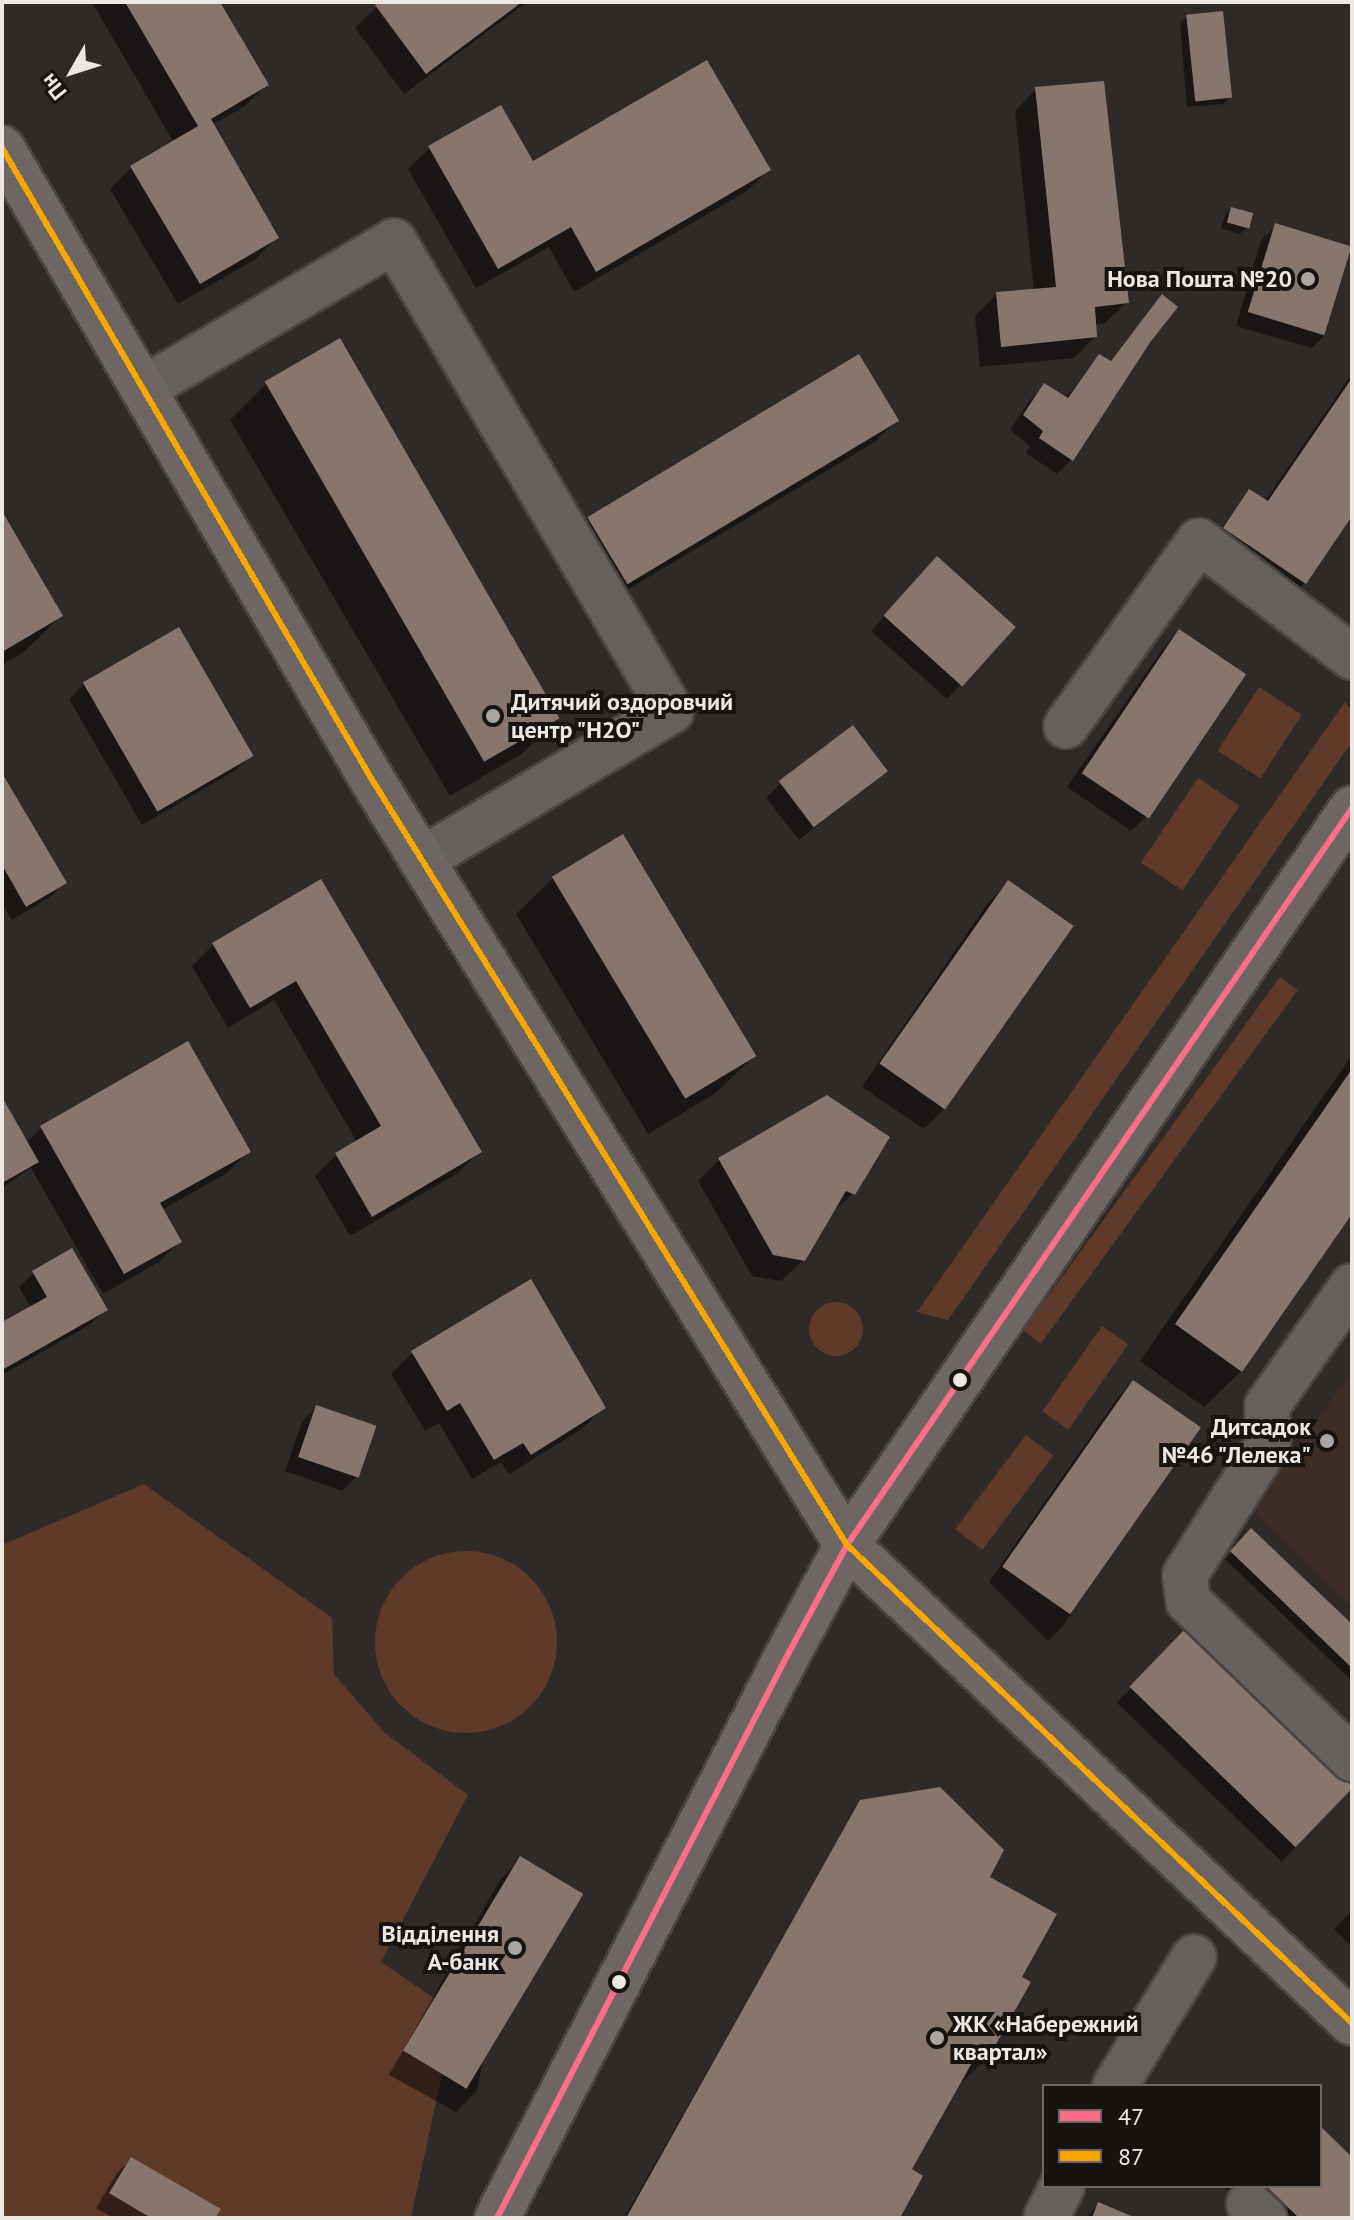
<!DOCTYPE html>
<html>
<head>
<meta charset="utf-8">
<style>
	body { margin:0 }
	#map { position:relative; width:1354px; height:2220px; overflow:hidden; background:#2f2a28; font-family:"PT Sans",sans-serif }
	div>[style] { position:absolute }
	.built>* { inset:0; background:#3b2d26 }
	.green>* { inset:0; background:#5e3a2b; transform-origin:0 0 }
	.round { border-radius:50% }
	.shadow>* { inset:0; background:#0007; transform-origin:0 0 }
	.building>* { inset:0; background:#87766e; transform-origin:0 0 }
	.roads { filter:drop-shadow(2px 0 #4a4544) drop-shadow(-2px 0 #4a4544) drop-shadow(0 2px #4a4544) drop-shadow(0 -2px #4a4544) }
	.minor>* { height:44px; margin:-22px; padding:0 22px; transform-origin:22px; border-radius:22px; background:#65605e }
	.major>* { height:44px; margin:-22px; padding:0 22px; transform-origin:22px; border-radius:22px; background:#6e6663 }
	.bus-1>* { height:6px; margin:-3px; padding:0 3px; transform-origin:3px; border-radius:3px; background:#fb6d88 }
	.bus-2>* { height:6px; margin:-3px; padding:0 3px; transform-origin:3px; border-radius:3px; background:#f7a600 }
	.dots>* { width:22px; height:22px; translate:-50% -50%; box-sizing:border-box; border:4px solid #171311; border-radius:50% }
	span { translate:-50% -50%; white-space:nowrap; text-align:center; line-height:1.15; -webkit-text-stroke:8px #171311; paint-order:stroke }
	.poi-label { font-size:24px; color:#ede7e4; font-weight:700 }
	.right { translate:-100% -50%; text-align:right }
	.left { translate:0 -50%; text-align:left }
	.frame { position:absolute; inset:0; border:4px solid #ede7e4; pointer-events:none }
	.legend { position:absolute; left:1042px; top:2084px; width:280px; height:104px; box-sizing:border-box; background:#171311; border:2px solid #6d6865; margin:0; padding:10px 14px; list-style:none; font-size:24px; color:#ede7e4 }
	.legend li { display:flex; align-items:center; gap:16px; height:40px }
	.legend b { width:40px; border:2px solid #6d6865 }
	.north { position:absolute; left:32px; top:32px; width:80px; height:80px; -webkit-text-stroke:6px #171311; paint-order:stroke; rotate:231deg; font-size:22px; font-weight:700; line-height:32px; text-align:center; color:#ede7e4 }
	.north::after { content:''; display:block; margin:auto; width:28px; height:36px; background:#ede7e4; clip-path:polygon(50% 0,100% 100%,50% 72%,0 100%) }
</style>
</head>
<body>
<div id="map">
	<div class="built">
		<div style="clip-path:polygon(1352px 1372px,1352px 1607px,1252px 1510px)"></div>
	</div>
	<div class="green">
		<div style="left:1259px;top:687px;width:51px;height:76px;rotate:33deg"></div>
		<div style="clip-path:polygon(1345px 702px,1352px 711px,1352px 742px,948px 1320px,917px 1312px)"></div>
		<div style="left:1198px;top:778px;width:50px;height:102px;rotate:34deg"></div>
		<div style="left:1280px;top:977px;width:22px;height:437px;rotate:36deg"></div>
		<div class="round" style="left:809px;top:1302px;width:54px;height:54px"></div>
		<div style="left:1102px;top:1326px;width:32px;height:104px;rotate:35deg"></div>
		<div style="left:1026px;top:1435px;width:34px;height:118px;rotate:37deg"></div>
		<div style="clip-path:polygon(144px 1484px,332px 1618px,334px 1674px,384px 1732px,468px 1795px,381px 1962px,437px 2000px,409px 2054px,442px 2074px,411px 2218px,2px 2218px,2px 1545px)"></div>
		<div class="round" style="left:375px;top:1551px;width:182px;height:182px"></div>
	</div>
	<div class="shadow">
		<div style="clip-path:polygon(92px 2px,218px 2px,267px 84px,245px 106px,212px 125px,277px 237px,256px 259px,178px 304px,110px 189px,131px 168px,174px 143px)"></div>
		<div style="clip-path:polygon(382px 2px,527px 2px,404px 94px,355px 28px)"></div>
		<div style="clip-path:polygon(1187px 16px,1229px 98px,1223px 104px,1187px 107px,1180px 23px)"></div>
		<div style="clip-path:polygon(1036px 89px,1127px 302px,1105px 323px,1094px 325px,1095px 337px,1074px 358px,980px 367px,975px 316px,997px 294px,1034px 291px,1015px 111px)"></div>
		<div style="clip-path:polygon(430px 148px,532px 164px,768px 170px,747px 191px,574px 292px,549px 247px,476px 288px,408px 169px)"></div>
		<div style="clip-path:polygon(1231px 209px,1247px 227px,1240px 234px,1221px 228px,1225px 216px)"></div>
		<div style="clip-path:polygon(1276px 226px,1326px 334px,1312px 348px,1236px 326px,1261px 240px)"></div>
		<div style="clip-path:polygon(1162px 297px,1149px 340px,1072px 459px,1057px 474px,1026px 453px,1030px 446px,1010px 430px,1030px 400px,1044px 386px,1065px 399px,1099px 356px,1109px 362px)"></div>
		<div style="clip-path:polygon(1352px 374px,1352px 512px,1304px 583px,1290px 597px,1210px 543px,1250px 492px,1265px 501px)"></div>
		<div style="clip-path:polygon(266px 384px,559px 717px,523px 753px,450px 796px,230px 420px)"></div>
		<div style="clip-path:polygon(896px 421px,875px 442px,605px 603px,567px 538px,588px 517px)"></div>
		<div style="clip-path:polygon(2px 515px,61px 616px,24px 652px,2px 665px)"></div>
		<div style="clip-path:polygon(923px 573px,1014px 627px,947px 699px,871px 631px)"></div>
		<div style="clip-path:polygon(178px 630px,251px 756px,236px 770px,142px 825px,69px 699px,84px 684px)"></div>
		<div style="clip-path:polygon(1179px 632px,1146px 817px,1131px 831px,1067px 787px,1165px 646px)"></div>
		<div style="clip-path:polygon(885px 770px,799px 840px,766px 798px,780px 784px)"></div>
		<div style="clip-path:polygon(2px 777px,64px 883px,50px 897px,12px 920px,2px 903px)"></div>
		<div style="clip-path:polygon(553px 878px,754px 1056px,717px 1092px,648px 1134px,516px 914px)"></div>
		<div style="clip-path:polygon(320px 882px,479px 1152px,458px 1173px,350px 1236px,315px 1176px,336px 1155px,357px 1142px,274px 1000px,228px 1028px,192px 966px,213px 945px)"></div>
		<div style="clip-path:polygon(1008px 882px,945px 1108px,924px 1129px,862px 1087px,987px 904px)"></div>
		<div style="clip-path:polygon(1352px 1055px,1352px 1211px,1241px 1371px,1204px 1407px,1140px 1361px)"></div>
		<div style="clip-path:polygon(827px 1097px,853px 1194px,830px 1214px,803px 1260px,781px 1281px,752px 1276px,698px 1181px,719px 1160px)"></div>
		<div style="clip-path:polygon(2px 1101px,26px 1143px,41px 1128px,248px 1151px,227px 1173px,162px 1210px,180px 1241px,159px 1262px,103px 1294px,31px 1168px,2px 1188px)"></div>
		<div style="clip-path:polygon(34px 1273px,105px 1309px,91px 1324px,2px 1375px,2px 1324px,31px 1308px,19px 1287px)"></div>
		<div style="clip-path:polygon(531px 1281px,603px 1408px,582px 1429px,509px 1474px,501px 1462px,472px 1479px,439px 1423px,425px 1431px,391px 1374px,412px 1353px)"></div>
		<div style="clip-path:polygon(1133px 1382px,1199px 1429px,1062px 1627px,1048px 1641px,989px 1582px,1119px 1396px)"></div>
		<div style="clip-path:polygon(316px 1407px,356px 1477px,342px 1491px,285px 1471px,302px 1422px)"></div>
		<div style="clip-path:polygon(1251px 1531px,1352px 1627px,1352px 1681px,1225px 1559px)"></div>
		<div style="left:1187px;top:1630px;width:229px;height:101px;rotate:44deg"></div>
		<div style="clip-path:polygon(861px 1802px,987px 1878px,1019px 1977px,986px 2059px,956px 2088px,910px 2170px,898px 2218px,624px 2218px)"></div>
		<div style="clip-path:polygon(521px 1859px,477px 2091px,456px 2112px,389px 2075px,500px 1880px)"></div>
		<div style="clip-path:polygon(1352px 1910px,1352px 1947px,1334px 1929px)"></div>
		<div style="clip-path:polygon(1320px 2129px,1352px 2160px,1352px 2218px,1256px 2218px,1223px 2186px,1320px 2186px)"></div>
		<div style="clip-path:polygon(132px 2159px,213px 2218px,113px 2218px,96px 2208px,117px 2173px)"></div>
		<div style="clip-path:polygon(1099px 2204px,1131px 2218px,1085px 2218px)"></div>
	</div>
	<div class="building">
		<div style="clip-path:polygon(125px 2px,220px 2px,269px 85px,211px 119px,279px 238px,200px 284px,130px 166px,198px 126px)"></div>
		<div style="clip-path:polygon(379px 2px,522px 2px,426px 74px,375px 5px)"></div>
		<div style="left:1223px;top:11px;width:87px;height:37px;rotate:84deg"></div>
		<div style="clip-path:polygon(707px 60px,771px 170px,596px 272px,571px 227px,498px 269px,428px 146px,501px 105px,533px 161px)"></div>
		<div style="clip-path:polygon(1104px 81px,1129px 303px,1095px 307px,1097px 337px,1001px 347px,996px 292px,1056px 287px,1035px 87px)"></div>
		<div style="left:1231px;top:207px;width:23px;height:16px;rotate:15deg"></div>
		<div style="left:1275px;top:223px;width:80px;height:93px;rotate:17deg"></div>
		<div style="clip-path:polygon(1162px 294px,1178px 307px,1151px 341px,1073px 461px,1039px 438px,1043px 431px,1023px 415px,1044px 383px,1068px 398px,1099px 354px,1111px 361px)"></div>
		<div style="left:340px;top:338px;width:439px;height:87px;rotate:60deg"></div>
		<div style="left:859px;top:354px;width:78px;height:317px;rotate:59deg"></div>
		<div style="clip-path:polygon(1352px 378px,1352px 516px,1306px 584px,1223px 528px,1249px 489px,1268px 501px)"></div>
		<div style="clip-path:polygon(2px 511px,63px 616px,2px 652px)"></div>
		<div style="left:937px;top:556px;width:106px;height:80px;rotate:42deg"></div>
		<div style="left:179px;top:627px;width:149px;height:111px;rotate:60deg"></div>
		<div style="left:1179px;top:629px;width:81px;height:174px;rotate:34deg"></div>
		<div style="left:853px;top:725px;width:58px;height:93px;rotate:53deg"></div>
		<div style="clip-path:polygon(2px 773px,67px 883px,26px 907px,2px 865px)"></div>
		<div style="left:623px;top:834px;width:259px;height:83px;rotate:59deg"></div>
		<div style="clip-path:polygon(321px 879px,482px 1152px,372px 1217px,335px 1153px,381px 1126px,296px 981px,250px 1008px,212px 943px)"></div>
		<div style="left:1008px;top:880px;width:80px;height:224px;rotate:35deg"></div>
		<div style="clip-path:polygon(188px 1041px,251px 1152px,160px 1203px,182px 1242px,124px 1274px,40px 1126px)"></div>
		<div style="clip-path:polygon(1352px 1069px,1352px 1214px,1242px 1372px,1175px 1324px)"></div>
		<div style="clip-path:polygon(827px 1095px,890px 1137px,855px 1195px,846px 1191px,805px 1261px,773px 1255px,718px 1158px)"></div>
		<div style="clip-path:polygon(2px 1097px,39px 1162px,2px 1183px)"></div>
		<div style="clip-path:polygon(72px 1248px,108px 1310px,2px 1370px,2px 1322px,47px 1297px,32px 1271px)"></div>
		<div style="clip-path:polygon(531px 1279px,606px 1408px,531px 1455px,523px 1443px,494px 1460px,460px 1403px,447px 1411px,411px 1351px)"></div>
		<div style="left:1133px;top:1380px;width:83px;height:228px;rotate:35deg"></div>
		<div style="left:316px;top:1405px;width:64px;height:55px;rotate:19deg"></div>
		<div style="clip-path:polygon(1251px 1528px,1352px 1624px,1352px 1668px,1230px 1551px)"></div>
		<div style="left:1187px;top:1627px;width:231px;height:83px;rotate:44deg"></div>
		<div style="clip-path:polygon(940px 1787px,1004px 1850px,990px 1877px,1057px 1914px,1022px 1977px,1031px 1982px,987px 2060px,977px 2054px,912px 2169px,923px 2176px,900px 2218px,626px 2218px,860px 1800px)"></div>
		<div style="left:520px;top:1856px;width:74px;height:227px;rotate:31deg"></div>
		<div style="clip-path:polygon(1320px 2126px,1352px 2157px,1352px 2218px,1299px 2218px,1266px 2186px,1320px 2186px)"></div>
		<div style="clip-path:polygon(131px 2157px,221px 2209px,215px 2218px,151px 2218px,109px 2193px)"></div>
		<div style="clip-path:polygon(1098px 2202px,1136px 2218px,1092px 2218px)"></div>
	</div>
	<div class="roads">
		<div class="minor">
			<div style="left:143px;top:389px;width:291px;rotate:-30.5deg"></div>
			<div style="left:394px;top:241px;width:546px;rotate:59.49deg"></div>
			<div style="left:671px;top:711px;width:291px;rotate:149.2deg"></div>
			<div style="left:1066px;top:726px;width:228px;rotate:-54.3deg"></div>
			<div style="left:1199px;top:541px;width:192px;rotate:37.2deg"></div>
			<div style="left:1352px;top:1286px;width:147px;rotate:125.3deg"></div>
			<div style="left:1267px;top:1406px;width:38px;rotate:88deg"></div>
			<div style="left:1268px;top:1444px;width:155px;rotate:122.4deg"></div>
			<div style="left:1185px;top:1575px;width:26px;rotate:83deg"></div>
			<div style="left:1188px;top:1601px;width:228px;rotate:43.9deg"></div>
			<div style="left:1115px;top:2086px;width:151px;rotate:-58.5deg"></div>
			<div style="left:1249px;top:2204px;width:21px;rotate:43deg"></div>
			<div style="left:1046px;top:2218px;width:36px;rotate:-63deg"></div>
		</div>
		<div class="major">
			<div style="left:2px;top:148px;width:730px;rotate:59.64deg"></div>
			<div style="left:371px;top:778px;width:903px;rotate:58.18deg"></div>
			<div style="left:847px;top:1545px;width:695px;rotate:43.43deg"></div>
			<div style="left:497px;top:2218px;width:632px;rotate:-62.71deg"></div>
			<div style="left:787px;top:1656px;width:126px;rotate:-61.6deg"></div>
			<div style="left:847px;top:1545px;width:893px;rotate:-55.58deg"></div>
		</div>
	</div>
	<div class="bus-1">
		<div style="left:497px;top:2218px;width:632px;rotate:-62.71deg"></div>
		<div style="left:787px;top:1656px;width:126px;rotate:-61.6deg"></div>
		<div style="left:847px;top:1545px;width:893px;rotate:-55.58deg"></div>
	</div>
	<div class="bus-2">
		<div style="left:2px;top:148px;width:730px;rotate:59.64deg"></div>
		<div style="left:371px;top:778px;width:903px;rotate:58.18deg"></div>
		<div style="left:847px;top:1545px;width:695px;rotate:43.43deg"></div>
	</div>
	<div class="dots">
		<div style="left:1308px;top:279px;background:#aaa5a2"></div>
		<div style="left:493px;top:716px;background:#aaa5a2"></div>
		<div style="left:960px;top:1380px;background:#ede7e4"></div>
		<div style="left:1327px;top:1441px;background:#aaa5a2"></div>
		<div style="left:515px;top:1948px;background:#aaa5a2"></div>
		<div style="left:619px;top:1982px;background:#ede7e4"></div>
		<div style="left:937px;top:2038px;background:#aaa5a2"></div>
	</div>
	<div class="poi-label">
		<span class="right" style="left:1292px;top:279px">Нова Пошта №20</span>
		<span class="left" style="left:511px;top:716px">Дитячий оздоровчий<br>центр "H2O"</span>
		<span class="right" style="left:1311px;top:1441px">Дитсадок<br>№46 "Лелека"</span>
		<span class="right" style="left:499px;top:1948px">Відділення<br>А-банк</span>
		<span class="left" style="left:953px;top:2038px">ЖК «Набережний<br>квартал»</span>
	</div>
	<div class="frame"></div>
	<ul class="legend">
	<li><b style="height:10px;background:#fb6d88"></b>47</li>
	<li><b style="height:10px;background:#f7a600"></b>87</li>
	</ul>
	<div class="north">Пн</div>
</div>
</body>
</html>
